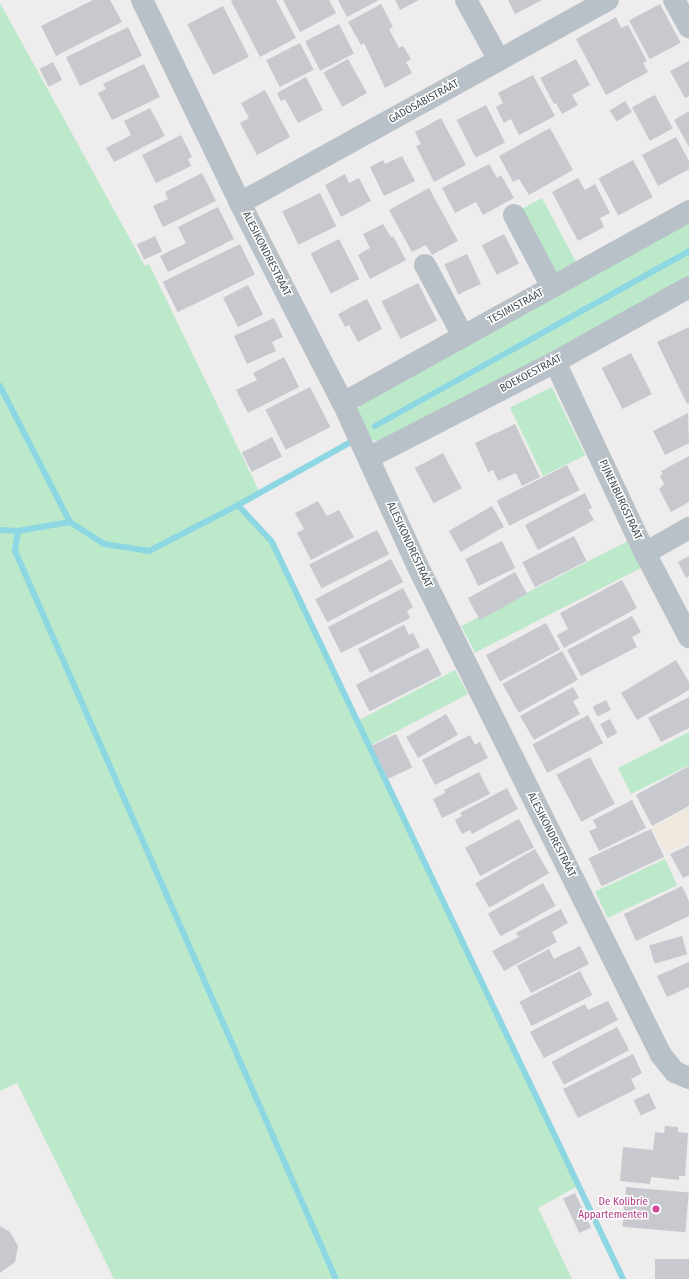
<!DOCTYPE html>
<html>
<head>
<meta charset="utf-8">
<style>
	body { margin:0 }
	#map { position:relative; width:689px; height:1279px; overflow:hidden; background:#eeecec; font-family:"Fira Sans Condensed",sans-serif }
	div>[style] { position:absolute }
	.green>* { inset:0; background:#bde9cb; transform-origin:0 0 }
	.sand>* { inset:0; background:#efe8dd }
	.stream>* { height:6px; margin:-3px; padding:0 3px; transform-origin:3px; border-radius:3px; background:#8dd7e3 }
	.building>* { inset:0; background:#c7c9ce; transform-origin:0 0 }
	.street>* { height:22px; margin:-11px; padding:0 11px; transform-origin:11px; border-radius:11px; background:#b8c1c7 }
	.dots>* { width:11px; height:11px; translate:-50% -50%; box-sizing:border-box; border:2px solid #fff; border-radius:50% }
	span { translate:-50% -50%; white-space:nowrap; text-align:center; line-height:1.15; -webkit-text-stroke:3px #fff; paint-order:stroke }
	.street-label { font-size:11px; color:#465057 }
	.hotel-label { font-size:11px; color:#b23c85 }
	.right { translate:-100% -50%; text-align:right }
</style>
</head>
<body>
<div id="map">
	<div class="green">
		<div style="clip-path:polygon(0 3px,145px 266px,149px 264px,260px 493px,238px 506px,272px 542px,357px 721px,455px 670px,468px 694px,369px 746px,578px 1186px,538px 1208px,572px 1279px,114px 1279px,17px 1083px,0 1091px)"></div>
		<div style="left:542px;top:198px;width:76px;height:25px;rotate:62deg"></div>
		<div style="clip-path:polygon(689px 218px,689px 279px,381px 443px,371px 439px,357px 410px,365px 400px)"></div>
		<div style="left:552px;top:387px;width:76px;height:47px;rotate:64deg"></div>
		<div style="left:628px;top:541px;width:30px;height:187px;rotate:63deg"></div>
		<div style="clip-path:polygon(689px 732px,689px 765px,631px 794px,618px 768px)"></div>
		<div style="left:665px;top:859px;width:29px;height:77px;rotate:65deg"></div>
	</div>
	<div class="sand">
		<div style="clip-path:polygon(689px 808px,689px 841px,666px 853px,652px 828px)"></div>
	</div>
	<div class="stream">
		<div style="left:0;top:386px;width:153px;rotate:62.8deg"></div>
		<div style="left:70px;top:522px;width:40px;rotate:32.9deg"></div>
		<div style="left:104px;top:544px;width:46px;rotate:8.8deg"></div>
		<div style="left:149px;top:551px;width:100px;rotate:-27.3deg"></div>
		<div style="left:238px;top:505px;width:127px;rotate:-29.2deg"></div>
		<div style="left:375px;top:426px;width:359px;rotate:-29.1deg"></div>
		<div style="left:238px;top:505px;width:50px;rotate:47.4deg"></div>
		<div style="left:272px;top:542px;width:816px;rotate:64.53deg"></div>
		<div style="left:70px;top:522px;width:53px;rotate:170.2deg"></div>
		<div style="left:18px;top:531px;width:20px;rotate:99deg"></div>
		<div style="left:15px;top:551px;width:796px;rotate:66.21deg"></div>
		<div style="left:0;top:530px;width:18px;rotate:3deg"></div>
	</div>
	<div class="building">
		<div style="clip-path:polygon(93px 0,110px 0,122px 22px,56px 56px,41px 26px)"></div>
		<div style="clip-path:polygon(233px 0,276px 0,296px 38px,260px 57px,231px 1px)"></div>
		<div style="clip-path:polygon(283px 0,329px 0,336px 13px,300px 32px)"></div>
		<div style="clip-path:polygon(338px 0,379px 0,347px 17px)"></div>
		<div style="clip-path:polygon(395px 0,419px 0,400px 10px)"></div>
		<div style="clip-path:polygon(508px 0,542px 0,515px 14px)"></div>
		<div style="clip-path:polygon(381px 4px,393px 27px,389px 29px,399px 48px,403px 46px,411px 59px,406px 62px,412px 73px,385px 88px,364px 43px,361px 45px,348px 22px)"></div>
		<div style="left:660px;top:4px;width:44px;height:35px;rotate:62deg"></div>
		<div style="left:223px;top:6px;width:57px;height:40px;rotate:63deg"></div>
		<div style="clip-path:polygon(616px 17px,621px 28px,628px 25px,647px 61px,643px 63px,648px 72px,606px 95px,576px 39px)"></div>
		<div style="left:339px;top:24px;width:33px;height:38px;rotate:63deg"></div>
		<div style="left:128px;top:27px;width:32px;height:69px;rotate:64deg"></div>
		<div style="left:300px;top:43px;width:30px;height:38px;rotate:63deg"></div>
		<div style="left:348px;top:59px;width:39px;height:28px;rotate:61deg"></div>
		<div style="clip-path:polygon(576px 59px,590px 85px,572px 95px,578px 105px,562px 114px,556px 103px,554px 104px,540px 78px)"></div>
		<div style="clip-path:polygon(689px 61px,689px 96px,685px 98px,670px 71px)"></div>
		<div style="left:53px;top:62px;width:20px;height:15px;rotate:63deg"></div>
		<div style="clip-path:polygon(144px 64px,160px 97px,112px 120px,98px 93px,106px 89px,103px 84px)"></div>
		<div style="clip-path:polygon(533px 75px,555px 116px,519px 135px,511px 119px,504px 123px,496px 107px,503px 103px,498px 93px)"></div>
		<div style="clip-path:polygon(306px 77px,323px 110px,298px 123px,285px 99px,281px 101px,277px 93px)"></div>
		<div style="clip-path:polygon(265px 90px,290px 137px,257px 155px,240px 123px,249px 118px,241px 103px)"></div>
		<div style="left:655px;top:95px;width:38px;height:26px;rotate:62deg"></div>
		<div style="left:625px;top:101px;width:13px;height:18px;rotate:58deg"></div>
		<div style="left:486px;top:105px;width:42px;height:33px;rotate:63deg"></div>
		<div style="clip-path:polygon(150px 108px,165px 136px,114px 162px,106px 148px,131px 135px,124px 121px)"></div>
		<div style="clip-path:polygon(689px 111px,689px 147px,674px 120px)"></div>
		<div style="clip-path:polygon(441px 118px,466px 165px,434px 182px,416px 146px,421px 144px,415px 132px)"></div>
		<div style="clip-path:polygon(550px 128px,573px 170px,529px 195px,519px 179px,513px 182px,499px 156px)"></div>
		<div style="clip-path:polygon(181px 135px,192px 157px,188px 159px,191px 166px,156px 183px,142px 155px)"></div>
		<div style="clip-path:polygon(676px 137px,689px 161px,689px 169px,658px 186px,642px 155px)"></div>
		<div style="clip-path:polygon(402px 156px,415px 181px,384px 196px,370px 167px,383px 160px,385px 164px)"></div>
		<div style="left:633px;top:160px;width:42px;height:39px;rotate:62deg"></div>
		<div style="clip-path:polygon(489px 164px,497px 178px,501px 175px,514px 198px,483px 215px,476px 202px,455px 213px,442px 188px)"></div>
		<div style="clip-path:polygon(202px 173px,216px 201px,163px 227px,153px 206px,168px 199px,165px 192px)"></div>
		<div style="clip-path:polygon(345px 174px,349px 183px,359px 178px,371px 201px,341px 217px,325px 185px)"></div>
		<div style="clip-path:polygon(578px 178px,585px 190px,595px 184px,610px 213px,600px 218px,604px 227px,578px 241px,552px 192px)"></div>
		<div style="clip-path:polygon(429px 188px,458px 241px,432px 255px,426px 245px,412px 252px,389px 210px)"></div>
		<div style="left:320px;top:193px;width:37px;height:42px;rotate:64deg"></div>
		<div style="clip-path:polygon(218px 207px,234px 239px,168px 272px,160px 256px,186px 243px,178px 227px)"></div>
		<div style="clip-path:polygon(383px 224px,391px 237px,393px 236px,406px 260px,370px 279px,358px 255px,370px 248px,363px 234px)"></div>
		<div style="left:504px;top:234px;width:33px;height:25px;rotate:63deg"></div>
		<div style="left:155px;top:236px;width:17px;height:20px;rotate:65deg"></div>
		<div style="left:339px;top:239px;width:45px;height:32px;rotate:63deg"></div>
		<div style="left:240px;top:244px;width:34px;height:86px;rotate:64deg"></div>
		<div style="left:467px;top:254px;width:33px;height:25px;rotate:65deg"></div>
		<div style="left:418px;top:283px;width:42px;height:41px;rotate:63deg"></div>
		<div style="left:248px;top:285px;width:33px;height:28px;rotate:63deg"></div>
		<div style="clip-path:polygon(367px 299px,382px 329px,358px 342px,349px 325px,345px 327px,338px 314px)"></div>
		<div style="clip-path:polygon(274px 318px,283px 337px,272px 342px,276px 351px,247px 364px,234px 336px)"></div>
		<div style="clip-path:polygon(689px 327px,689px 403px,687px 404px,657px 342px)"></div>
		<div style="left:631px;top:353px;width:46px;height:33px;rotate:63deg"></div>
		<div style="clip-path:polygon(284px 357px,299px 387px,248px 413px,236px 390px,257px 380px,253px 373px)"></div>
		<div style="left:310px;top:387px;width:45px;height:50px;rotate:63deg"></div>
		<div style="clip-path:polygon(688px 413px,689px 443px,665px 455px,653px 431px)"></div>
		<div style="clip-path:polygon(515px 424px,540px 477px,522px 486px,516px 473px,498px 481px,493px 470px,488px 472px,475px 443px)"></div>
		<div style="left:272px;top:437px;width:22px;height:34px;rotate:63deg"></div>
		<div style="left:443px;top:453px;width:40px;height:32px;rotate:62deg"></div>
		<div style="clip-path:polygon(689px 456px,689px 502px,671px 512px,659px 489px,664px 484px,660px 476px,663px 474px,661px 471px)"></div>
		<div style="left:567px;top:465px;width:28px;height:79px;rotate:63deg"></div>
		<div style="clip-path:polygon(585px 493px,592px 508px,588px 510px,594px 520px,538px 550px,525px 525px)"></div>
		<div style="clip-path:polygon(318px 501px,327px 516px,339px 510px,354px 537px,311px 560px,297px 533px,304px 529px,295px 513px)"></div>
		<div style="left:492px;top:506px;width:24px;height:50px;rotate:60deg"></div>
		<div style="left:377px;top:530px;width:27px;height:76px;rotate:63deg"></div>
		<div style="left:574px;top:536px;width:28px;height:58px;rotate:63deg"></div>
		<div style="left:502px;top:541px;width:30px;height:41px;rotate:64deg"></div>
		<div style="clip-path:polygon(689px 556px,689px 576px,686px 578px,678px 562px)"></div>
		<div style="left:391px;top:559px;width:26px;height:86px;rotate:62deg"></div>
		<div style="left:515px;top:572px;width:25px;height:54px;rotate:61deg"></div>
		<div style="clip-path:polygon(622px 580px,637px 608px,564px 648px,557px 635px,568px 629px,560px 613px)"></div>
		<div style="clip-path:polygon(403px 588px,413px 607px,407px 611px,410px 618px,341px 653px,328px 627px)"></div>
		<div style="clip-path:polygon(632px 616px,641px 632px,632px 637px,637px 647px,581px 676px,567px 650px)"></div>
		<div style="left:546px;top:623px;width:30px;height:68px;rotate:62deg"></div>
		<div style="clip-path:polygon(404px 625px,409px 635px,413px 633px,420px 647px,370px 673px,358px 649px)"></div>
		<div style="left:428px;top:648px;width:30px;height:81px;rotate:63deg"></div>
		<div style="left:562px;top:651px;width:33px;height:68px;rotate:61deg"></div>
		<div style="clip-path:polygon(676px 660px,689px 682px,689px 690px,637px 720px,621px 693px)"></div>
		<div style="clip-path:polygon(573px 687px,579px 698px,573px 701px,580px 714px,534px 740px,520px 716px)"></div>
		<div style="clip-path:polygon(689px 697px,689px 728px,661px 742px,648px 718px)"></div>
		<div style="left:606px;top:700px;width:11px;height:15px;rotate:63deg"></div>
		<div style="left:446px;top:714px;width:24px;height:46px;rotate:60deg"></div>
		<div style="left:588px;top:715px;width:32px;height:63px;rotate:62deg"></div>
		<div style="left:610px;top:719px;width:16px;height:11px;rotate:63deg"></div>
		<div style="left:396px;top:734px;width:37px;height:27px;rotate:64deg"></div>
		<div style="clip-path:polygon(470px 735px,475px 745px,480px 742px,488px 758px,435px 785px,422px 760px)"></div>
		<div style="left:590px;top:757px;width:53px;height:38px;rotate:62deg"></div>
		<div style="clip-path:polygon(689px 766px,689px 806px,652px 826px,636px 795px)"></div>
		<div style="clip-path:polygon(479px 772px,490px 794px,442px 818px,433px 799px,445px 793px,444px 790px)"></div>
		<div style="clip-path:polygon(507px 788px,518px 809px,472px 834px,470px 830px,462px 834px,455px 820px,462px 816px,460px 813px)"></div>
		<div style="clip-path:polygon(632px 800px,646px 828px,599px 851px,589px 831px,597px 828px,593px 820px)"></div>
		<div style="left:519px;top:819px;width:32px;height:61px;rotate:62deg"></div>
		<div style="left:651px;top:829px;width:31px;height:69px;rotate:65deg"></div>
		<div style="clip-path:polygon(689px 845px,689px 875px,683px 878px,670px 854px)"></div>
		<div style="left:535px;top:849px;width:28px;height:69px;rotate:60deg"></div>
		<div style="left:543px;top:883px;width:26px;height:63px;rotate:61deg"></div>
		<div style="clip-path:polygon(682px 886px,689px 901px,689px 916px,636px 941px,624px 914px)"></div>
		<div style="clip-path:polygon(561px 909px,568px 923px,552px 932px,557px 942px,504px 971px,492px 951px,519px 937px,516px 933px)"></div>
		<div style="left:682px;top:936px;width:19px;height:34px;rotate:74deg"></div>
		<div style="clip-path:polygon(580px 946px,589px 964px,531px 993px,517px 966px,549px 949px,554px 959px)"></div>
		<div style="clip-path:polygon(689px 962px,689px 987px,667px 997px,657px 976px)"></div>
		<div style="left:580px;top:971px;width:27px;height:68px;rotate:63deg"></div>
		<div style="clip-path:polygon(608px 1001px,618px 1020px,544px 1058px,530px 1032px,585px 1004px,588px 1010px)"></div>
		<div style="left:617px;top:1027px;width:26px;height:74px;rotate:62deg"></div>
		<div style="clip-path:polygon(633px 1054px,642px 1073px,631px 1079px,636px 1089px,578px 1118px,563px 1089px)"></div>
		<div style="left:649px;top:1093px;width:17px;height:17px;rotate:65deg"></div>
		<div style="clip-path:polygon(665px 1126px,678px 1127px,678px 1132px,688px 1133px,685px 1176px,679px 1176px,679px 1180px,651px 1177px,650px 1184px,620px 1181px,623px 1147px,653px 1150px,655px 1132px,664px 1133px)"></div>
		<div style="left:626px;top:1187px;width:63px;height:40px;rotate:5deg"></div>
		<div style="left:575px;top:1193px;width:38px;height:13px;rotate:65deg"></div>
		<div style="clip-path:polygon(0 1226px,10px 1232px,18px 1246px,15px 1262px,0 1273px)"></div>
		<div style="left:689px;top:1259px;width:20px;height:34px;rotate:90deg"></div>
	</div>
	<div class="street">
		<div style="left:142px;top:0;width:225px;rotate:64.2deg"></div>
		<div style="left:240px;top:203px;width:225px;rotate:62.8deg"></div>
		<div style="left:343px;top:403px;width:178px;rotate:65.4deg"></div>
		<div style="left:417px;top:565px;width:547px;rotate:63.53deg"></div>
		<div style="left:661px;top:1055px;width:22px;rotate:51deg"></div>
		<div style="left:675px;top:1072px;width:15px;rotate:23deg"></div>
		<div style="left:466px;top:0;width:68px;rotate:61.2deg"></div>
		<div style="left:674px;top:0;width:31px;rotate:61deg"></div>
		<div style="left:240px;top:203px;width:420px;rotate:-28.9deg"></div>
		<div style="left:514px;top:215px;width:81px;rotate:62.2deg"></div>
		<div style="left:425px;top:265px;width:81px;rotate:61.8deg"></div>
		<div style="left:555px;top:362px;width:211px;rotate:64.8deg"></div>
		<div style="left:645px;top:553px;width:95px;rotate:62.4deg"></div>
		<div style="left:343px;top:403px;width:396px;rotate:-29deg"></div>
		<div style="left:370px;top:457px;width:208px;rotate:-27.2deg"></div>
		<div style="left:555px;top:362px;width:154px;rotate:-29.2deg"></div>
		<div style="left:645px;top:553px;width:51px;rotate:-29.6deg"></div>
	</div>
	<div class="dots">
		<div style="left:656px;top:1209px;background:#d1479c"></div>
	</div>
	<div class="street-label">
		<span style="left:424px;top:102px;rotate:-29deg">GADOSABISTRAAT</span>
		<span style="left:266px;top:254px;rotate:63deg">ALESIKONDRESTRAAT</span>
		<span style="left:516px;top:307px;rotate:-29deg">TESIMISTRAAT</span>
		<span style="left:531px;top:374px;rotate:-28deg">BOEKOESTRAAT</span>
		<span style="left:620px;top:500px;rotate:65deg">PIJNENBURGSTRAAT</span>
		<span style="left:409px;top:545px;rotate:65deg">ALESIKONDRESTRAAT</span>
		<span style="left:551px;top:835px;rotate:63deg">ALESIKONDRESTRAAT</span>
	</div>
	<div class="hotel-label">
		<span class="right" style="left:648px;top:1209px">De Kolibrie<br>Appartementen</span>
	</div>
</div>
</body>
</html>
